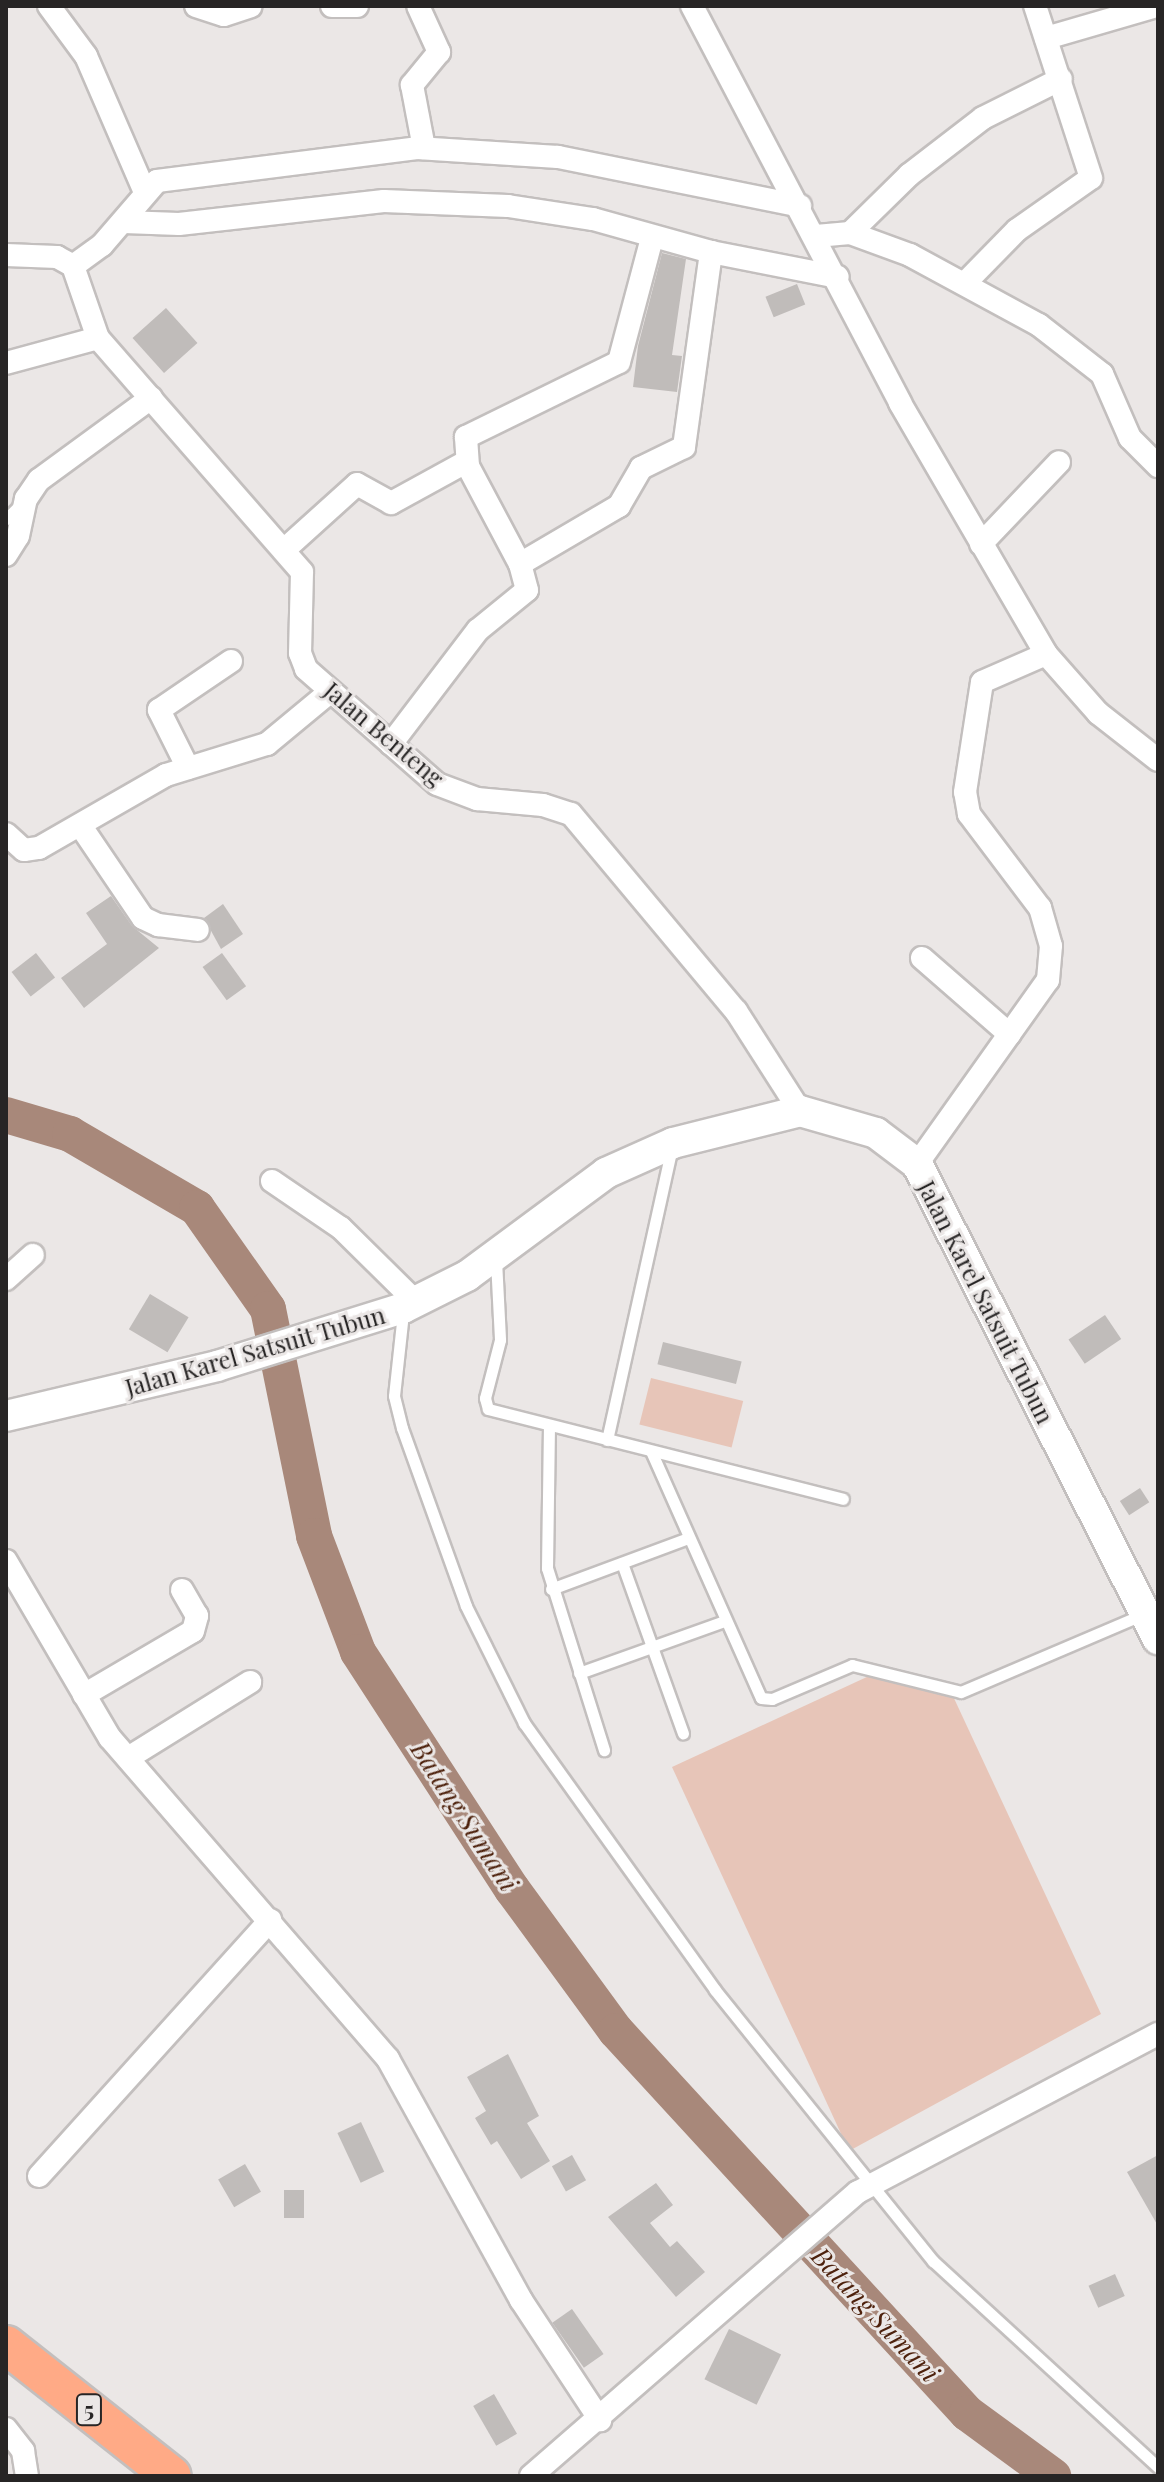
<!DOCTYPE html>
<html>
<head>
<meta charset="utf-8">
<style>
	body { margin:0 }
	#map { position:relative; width:1164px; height:2482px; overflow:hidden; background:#ebe7e6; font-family:"Playfair Display",serif }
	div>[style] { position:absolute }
	.green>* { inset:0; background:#e7c5b8; transform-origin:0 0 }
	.river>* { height:36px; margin:-18px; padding:0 18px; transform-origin:18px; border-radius:18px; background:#a8887a }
	.building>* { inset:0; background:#c0bcba; transform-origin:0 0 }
	.roads { filter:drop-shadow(2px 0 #c3bfbe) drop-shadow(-2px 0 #c3bfbe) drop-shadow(0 2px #c3bfbe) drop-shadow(0 -2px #c3bfbe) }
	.lane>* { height:11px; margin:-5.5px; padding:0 5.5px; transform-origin:5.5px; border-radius:5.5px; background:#fff }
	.street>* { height:22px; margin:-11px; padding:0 11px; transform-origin:11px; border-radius:11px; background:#fff }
	.secondary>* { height:30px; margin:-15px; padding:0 15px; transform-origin:15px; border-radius:15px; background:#fff }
	.highway>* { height:38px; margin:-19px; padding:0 19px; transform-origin:19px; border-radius:19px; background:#ffaa86 }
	span { translate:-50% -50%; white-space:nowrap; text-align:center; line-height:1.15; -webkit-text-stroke:6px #ebe7e6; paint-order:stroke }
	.shield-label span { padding:2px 6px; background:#ebe7e6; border:2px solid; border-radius:6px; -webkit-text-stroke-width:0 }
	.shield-label { font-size:22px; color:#272525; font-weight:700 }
	.street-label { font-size:24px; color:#272525 }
	.water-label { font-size:26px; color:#4d210c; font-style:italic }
	.frame { position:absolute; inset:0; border:8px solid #272525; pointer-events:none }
</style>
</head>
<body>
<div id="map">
	<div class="green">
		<div style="left:651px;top:1378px;width:95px;height:48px;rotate:14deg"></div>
		<div style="clip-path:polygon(869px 1676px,952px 1694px,1101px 2014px,849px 2151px,672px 1767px)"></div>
	</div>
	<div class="river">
		<div style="left:6px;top:1115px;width:67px;rotate:16.5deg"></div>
		<div style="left:70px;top:1134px;width:147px;rotate:30.2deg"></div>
		<div style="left:197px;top:1208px;width:123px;rotate:54.9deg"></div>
		<div style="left:268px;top:1309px;width:232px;rotate:78.5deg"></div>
		<div style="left:314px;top:1536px;width:124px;rotate:69.2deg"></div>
		<div style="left:358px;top:1652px;width:283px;rotate:57deg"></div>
		<div style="left:512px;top:1889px;width:176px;rotate:53.8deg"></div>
		<div style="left:616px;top:2031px;width:519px;rotate:47.42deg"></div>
		<div style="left:967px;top:2413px;width:107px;rotate:36.2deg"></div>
	</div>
	<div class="building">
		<div style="clip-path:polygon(662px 253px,686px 259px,672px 355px,682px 356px,677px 392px,633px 387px,638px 346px)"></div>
		<div style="left:797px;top:284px;width:22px;height:34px;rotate:68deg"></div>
		<div style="left:166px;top:308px;width:47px;height:45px;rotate:48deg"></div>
		<div style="clip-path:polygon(111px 896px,132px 926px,159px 948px,84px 1008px,61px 978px,107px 944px,86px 913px)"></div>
		<div style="clip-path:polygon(223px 904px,243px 934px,221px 949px,204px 918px)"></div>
		<div style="left:36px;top:953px;width:31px;height:31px;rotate:52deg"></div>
		<div style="left:222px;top:953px;width:41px;height:24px;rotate:54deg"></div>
		<div style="left:150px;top:1294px;width:45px;height:41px;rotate:31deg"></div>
		<div style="left:1105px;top:1315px;width:29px;height:44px;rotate:56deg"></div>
		<div style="left:663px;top:1342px;width:81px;height:23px;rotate:14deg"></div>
		<div style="left:1140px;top:1488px;width:17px;height:24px;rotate:57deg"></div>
		<div style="clip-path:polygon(508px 2054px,539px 2116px,527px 2123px,550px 2161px,521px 2179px,497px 2141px,491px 2145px,475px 2118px,486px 2111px,467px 2077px)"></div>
		<div style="left:361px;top:2122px;width:55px;height:26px;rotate:65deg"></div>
		<div style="left:572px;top:2155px;width:29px;height:23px;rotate:61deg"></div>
		<div style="clip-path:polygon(1158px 2155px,1158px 2226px,1127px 2172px)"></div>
		<div style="left:245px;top:2164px;width:32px;height:31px;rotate:60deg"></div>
		<div style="clip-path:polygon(656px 2183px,673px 2205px,650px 2223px,670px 2247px,677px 2241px,705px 2272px,676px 2297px,608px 2217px)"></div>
		<div style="left:284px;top:2190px;width:20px;height:28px"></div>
		<div style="left:1115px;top:2274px;width:24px;height:29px;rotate:66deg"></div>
		<div style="left:572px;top:2309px;width:55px;height:24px;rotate:55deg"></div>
		<div style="left:729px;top:2329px;width:58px;height:56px;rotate:26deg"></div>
		<div style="left:494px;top:2394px;width:46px;height:24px;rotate:60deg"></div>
	</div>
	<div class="roads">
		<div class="lane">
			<div style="left:6px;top:519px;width:20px;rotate:-45deg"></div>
			<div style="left:496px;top:1260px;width:80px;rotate:87.1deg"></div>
			<div style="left:500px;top:1340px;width:60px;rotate:104.5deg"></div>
			<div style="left:485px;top:1398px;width:11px;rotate:75deg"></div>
			<div style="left:488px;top:1409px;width:366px;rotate:14.2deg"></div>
			<div style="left:403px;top:1313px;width:83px;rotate:96.2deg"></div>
			<div style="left:394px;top:1396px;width:33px;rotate:76deg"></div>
			<div style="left:402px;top:1428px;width:189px;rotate:70.2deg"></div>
			<div style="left:466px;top:1606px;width:131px;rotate:63.6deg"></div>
			<div style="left:524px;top:1723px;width:328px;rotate:54.4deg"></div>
			<div style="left:715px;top:1990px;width:348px;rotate:51.2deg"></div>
			<div style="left:933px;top:2261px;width:305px;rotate:42.5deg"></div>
			<div style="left:549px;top:1425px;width:143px;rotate:90.8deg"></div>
			<div style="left:547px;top:1568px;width:191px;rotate:72.6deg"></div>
			<div style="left:607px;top:1440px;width:300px;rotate:-77.5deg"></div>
			<div style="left:651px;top:1451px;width:270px;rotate:66deg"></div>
			<div style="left:761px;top:1698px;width:11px;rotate:5deg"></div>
			<div style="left:772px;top:1699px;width:87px;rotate:-23deg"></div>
			<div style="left:852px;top:1665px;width:112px;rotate:13.9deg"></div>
			<div style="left:961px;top:1692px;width:199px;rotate:-23.1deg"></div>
			<div style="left:622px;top:1563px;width:181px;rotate:70.3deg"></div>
			<div style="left:551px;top:1589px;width:146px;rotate:-20.4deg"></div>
			<div style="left:579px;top:1673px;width:154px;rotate:-19.7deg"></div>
		</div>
		<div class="street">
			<div style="left:49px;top:6px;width:62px;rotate:53.5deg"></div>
			<div style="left:86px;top:56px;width:146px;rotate:66.6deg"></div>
			<div style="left:196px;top:6px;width:29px;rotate:18deg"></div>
			<div style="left:224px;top:15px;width:28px;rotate:-18deg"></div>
			<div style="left:332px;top:6px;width:25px"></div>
			<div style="left:418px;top:6px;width:51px;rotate:65.5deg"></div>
			<div style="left:439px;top:52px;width:43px;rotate:129.3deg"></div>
			<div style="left:412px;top:85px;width:64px;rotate:79.2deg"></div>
			<div style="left:692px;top:6px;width:448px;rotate:62.3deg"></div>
			<div style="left:900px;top:403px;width:290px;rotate:59.8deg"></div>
			<div style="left:1046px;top:654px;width:79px;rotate:48.6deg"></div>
			<div style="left:1098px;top:713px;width:76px;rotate:38.1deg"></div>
			<div style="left:1046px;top:38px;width:115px;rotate:-16.2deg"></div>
			<div style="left:124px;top:222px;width:55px;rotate:2.1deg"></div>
			<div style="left:179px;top:224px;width:206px;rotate:-6.4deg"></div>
			<div style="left:384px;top:201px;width:124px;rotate:2.3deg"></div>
			<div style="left:508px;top:206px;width:86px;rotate:8.7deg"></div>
			<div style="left:593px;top:219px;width:123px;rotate:15.6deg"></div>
			<div style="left:711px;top:252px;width:129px;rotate:11.1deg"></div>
			<div style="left:850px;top:233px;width:83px;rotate:-44.5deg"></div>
			<div style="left:909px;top:175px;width:93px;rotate:-37.6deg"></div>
			<div style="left:983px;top:118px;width:87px;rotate:-26.6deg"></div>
			<div style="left:816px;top:236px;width:34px;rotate:-5deg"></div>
			<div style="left:850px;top:233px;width:64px;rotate:20.1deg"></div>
			<div style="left:910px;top:255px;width:147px;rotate:28.5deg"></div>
			<div style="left:1039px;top:325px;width:80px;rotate:37.9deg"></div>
			<div style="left:1102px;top:374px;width:70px;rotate:66.4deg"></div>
			<div style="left:1130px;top:438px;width:40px;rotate:45deg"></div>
			<div style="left:6px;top:255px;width:51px;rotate:2.2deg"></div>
			<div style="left:57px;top:257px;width:18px;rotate:29deg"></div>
			<div style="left:73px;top:266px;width:76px;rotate:70.9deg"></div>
			<div style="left:98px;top:338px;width:310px;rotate:48.9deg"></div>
			<div style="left:302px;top:572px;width:81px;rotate:91.4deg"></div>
			<div style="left:300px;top:653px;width:17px;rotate:69deg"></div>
			<div style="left:306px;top:669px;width:174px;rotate:41.3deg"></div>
			<div style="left:437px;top:784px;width:43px;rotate:20.6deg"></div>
			<div style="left:477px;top:799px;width:66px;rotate:5.2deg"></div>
			<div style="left:543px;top:805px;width:29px;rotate:18deg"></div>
			<div style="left:571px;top:814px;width:257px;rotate:50.1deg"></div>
			<div style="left:736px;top:1011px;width:119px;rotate:57.4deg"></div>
			<div style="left:73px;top:266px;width:36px;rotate:-36deg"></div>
			<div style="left:102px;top:245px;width:84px;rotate:-49.3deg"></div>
			<div style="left:157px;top:181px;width:262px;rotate:-7.2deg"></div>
			<div style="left:417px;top:148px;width:141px;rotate:3.7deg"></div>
			<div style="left:558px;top:157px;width:247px;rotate:11.4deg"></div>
			<div style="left:967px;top:281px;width:71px;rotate:-45.6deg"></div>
			<div style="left:1017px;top:230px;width:90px;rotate:-35.1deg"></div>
			<div style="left:1091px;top:178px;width:181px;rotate:-108deg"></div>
			<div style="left:6px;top:363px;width:95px;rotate:-15.2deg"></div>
			<div style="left:981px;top:544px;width:113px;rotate:-46.4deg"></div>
			<div style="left:284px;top:550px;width:98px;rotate:-42.1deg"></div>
			<div style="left:357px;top:484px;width:39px;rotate:29deg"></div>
			<div style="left:391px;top:503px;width:85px;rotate:-28.7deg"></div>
			<div style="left:6px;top:555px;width:22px;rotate:-58deg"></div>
			<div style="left:18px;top:536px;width:38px;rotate:-78deg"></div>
			<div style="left:26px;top:499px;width:23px;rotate:-56deg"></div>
			<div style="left:39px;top:480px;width:139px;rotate:-36.2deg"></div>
			<div style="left:520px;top:564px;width:115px;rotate:-30.4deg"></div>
			<div style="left:619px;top:506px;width:44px;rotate:-59.9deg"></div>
			<div style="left:641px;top:468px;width:48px;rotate:-26deg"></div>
			<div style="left:684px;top:447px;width:197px;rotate:-82.1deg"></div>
			<div style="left:391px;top:744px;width:143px;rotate:-52.7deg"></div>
			<div style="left:478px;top:630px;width:63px;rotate:-39.2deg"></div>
			<div style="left:527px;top:590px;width:27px;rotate:-105deg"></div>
			<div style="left:520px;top:564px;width:111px;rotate:-118deg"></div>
			<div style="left:468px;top:466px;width:29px;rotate:-94deg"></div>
			<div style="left:466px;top:437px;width:170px;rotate:-26.1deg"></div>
			<div style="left:619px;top:362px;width:128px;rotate:-75.1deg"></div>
			<div style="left:188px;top:768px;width:65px;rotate:-116.6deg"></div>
			<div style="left:159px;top:710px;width:87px;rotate:-34.2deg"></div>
			<div style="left:80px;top:825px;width:112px;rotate:55.9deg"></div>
			<div style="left:143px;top:918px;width:17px;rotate:25deg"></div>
			<div style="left:158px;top:925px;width:40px;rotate:7.1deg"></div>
			<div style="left:6px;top:834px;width:24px;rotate:42deg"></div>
			<div style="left:24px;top:850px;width:15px;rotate:-8deg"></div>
			<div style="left:39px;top:848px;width:146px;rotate:-29.9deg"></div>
			<div style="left:166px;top:775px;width:106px;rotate:-17.1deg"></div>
			<div style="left:267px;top:744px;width:83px;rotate:-39.6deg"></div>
			<div style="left:922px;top:958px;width:116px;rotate:41.1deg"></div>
			<div style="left:917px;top:1164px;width:226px;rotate:-54.6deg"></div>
			<div style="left:1048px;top:980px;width:34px;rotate:-85deg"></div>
			<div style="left:1051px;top:946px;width:40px;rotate:-106deg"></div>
			<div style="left:1040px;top:908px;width:118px;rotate:-127.1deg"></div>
			<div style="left:969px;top:814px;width:22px;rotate:-100deg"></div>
			<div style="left:965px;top:792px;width:111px;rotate:-81.2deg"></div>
			<div style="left:982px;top:682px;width:70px;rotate:-23.6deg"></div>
			<div style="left:272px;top:1181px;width:83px;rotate:34.3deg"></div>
			<div style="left:341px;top:1228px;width:105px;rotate:44.6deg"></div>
			<div style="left:6px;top:1279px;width:36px;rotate:-42deg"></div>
			<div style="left:6px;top:1561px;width:205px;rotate:59.6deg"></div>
			<div style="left:110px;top:1738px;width:425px;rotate:49.1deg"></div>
			<div style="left:388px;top:2059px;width:275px;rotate:61.1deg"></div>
			<div style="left:521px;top:2300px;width:144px;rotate:56.6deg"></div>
			<div style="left:84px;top:1695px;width:126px;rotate:-30.4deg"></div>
			<div style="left:193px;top:1631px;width:16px;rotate:-75deg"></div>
			<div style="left:197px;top:1616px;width:30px;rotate:-120deg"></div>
			<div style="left:128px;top:1758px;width:144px;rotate:-31.9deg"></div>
			<div style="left:39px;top:2176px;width:345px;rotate:-47.9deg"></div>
			<div style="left:6px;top:2429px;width:28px;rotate:52deg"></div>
			<div style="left:23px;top:2451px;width:25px;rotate:81deg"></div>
			<div style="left:531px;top:2476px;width:433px;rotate:-41deg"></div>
			<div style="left:858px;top:2192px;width:339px;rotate:-27.8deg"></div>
		</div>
		<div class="secondary">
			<div style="left:6px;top:1416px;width:217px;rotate:-13.3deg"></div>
			<div style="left:217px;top:1366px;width:195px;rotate:-17.3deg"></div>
			<div style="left:403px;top:1308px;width:72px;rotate:-26.6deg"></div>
			<div style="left:467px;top:1276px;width:173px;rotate:-36.5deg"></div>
			<div style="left:606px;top:1173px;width:73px;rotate:-24.1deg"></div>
			<div style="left:673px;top:1143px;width:131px;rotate:-14.1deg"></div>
			<div style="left:800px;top:1111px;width:79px;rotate:16.1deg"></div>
			<div style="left:876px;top:1133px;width:51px;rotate:37.1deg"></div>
			<div style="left:917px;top:1164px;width:533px;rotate:63.1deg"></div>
		</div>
		<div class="highway">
			<div style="left:6px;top:2345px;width:211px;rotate:38.3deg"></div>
		</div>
	</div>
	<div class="shield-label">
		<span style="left:89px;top:2410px">5</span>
	</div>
	<div class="street-label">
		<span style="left:384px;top:734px;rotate:40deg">Jalan Benteng</span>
		<span style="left:986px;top:1302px;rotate:63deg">Jalan Karel Satsuit Tubun</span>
		<span style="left:255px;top:1351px;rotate:-16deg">Jalan Karel Satsuit Tubun</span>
	</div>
	<div class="water-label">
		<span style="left:465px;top:1816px;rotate:57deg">Batang Sumani</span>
		<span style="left:876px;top:2314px;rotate:47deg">Batang Sumani</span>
	</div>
	<div class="frame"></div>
</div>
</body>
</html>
